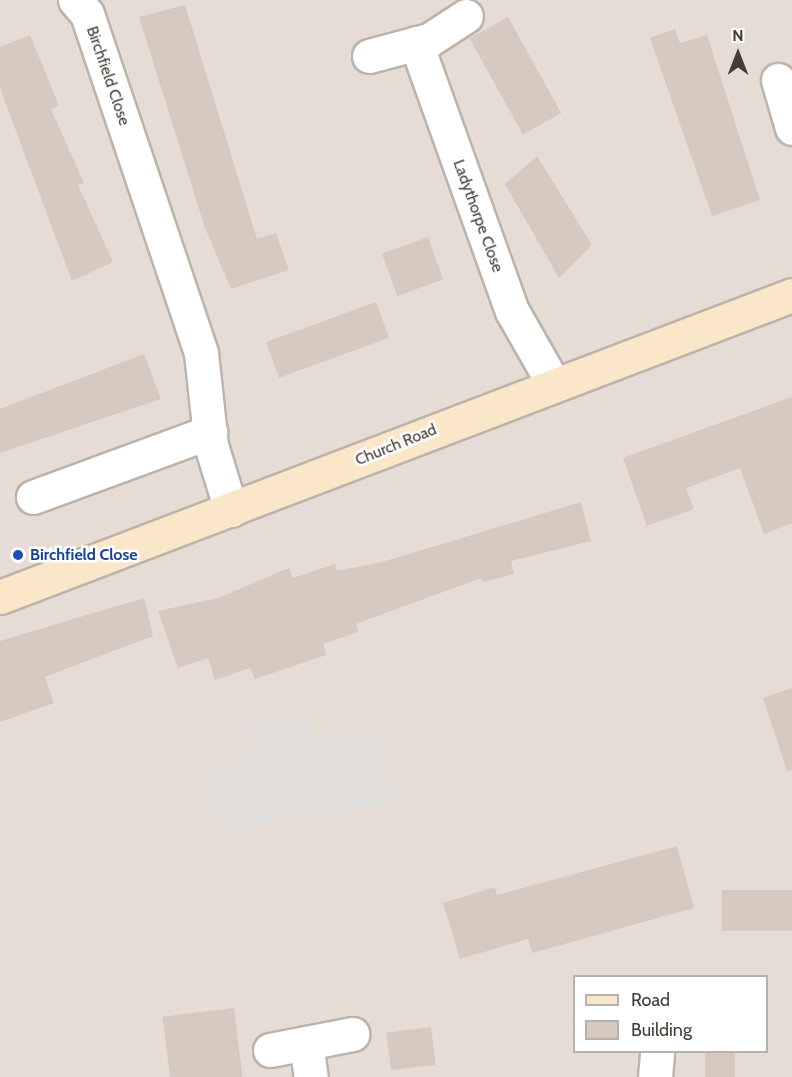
<!DOCTYPE html>
<html>
<head>
<meta charset="utf-8">
<style>
	body { margin:0 }
	#map { position:relative; width:792px; height:1077px; overflow:hidden; background:#f2ece7; font-family:Cabin,sans-serif }
	div>[style] { position:absolute }
	.residential>* { inset:0; background:#e5ddd5 }
	.parking>* { inset:0; background:#e0dddb }
	.building>* { inset:0; background:#d5c9c0; transform-origin:0 0 }
	.roads { filter:drop-shadow(2px 0 #bcb3aa) drop-shadow(-2px 0 #bcb3aa) drop-shadow(0 2px #bcb3aa) drop-shadow(0 -2px #bcb3aa) }
	.minor>* { height:33px; margin:-16.5px; padding:0 16.5px; transform-origin:16.5px; border-radius:16.5px; background:#fff }
	.secondary>* { height:33px; margin:-16.5px; padding:0 16.5px; transform-origin:16.5px; border-radius:16.5px; background:#fae6c8 }
	.dots>* { width:16px; height:16px; translate:-50% -50%; box-sizing:border-box; border:3px solid #fff; border-radius:50% }
	span { translate:-50% -50%; white-space:nowrap; text-align:center; line-height:1.15; -webkit-text-stroke:5px #fff; paint-order:stroke }
	.street-label { font-size:16px; color:#443c36 }
	.transit-label { font-size:16px; color:#164399; font-weight:700 }
	.left { translate:0 -50%; text-align:left }
	.legend { position:absolute; left:573px; top:975px; width:195px; height:78px; box-sizing:border-box; background:#fff; border:2px solid #b4b1af; margin:0; padding:8px 10px; list-style:none; font-size:18px; color:#443c36 }
	.legend li { display:flex; align-items:center; gap:12px; height:30px }
	.legend b { width:30px; border:2px solid #b4b1af }
	.north { position:absolute; left:708px; top:24px; width:60px; height:60px; -webkit-text-stroke:4px #fff; paint-order:stroke; rotate:0deg; font-size:16px; font-weight:700; line-height:24px; text-align:center; color:#443c36 }
	.north::after { content:''; display:block; margin:auto; width:21px; height:27px; background:#443c36; clip-path:polygon(50% 0,100% 100%,50% 72%,0 100%) }
</style>
</head>
<body>
<div id="map">
	<div class="residential">
		<div style="clip-path:polygon(evenodd,0 0,792px 0,792px 1077px,0 1077px,0 0,574px 976px,766px 976px,766px 1052px,574px 1052px,574px 976px)"></div>
	</div>
	<div class="parking">
		<div style="clip-path:polygon(306px 716px,315px 741px,371px 726px,399px 802px,222px 831px,205px 774px,255px 760px,247px 723px)"></div>
	</div>
	<div class="building">
		<div style="clip-path:polygon(185px 5px,257px 239px,276px 233px,289px 270px,231px 289px,205px 228px,139px 17px)"></div>
		<div style="left:508px;top:17px;width:110px;height:44px;rotate:61deg"></div>
		<div style="clip-path:polygon(675px 29px,680px 43px,707px 35px,760px 200px,712px 216px,650px 38px)"></div>
		<div style="clip-path:polygon(30px 35px,59px 106px,51px 109px,84px 183px,78px 185px,113px 262px,72px 281px,0 88px,0 47px)"></div>
		<div style="clip-path:polygon(537px 156px,592px 245px,559px 278px,505px 184px)"></div>
		<div style="left:428px;top:237px;width:45px;height:49px;rotate:70deg"></div>
		<div style="left:376px;top:302px;width:38px;height:117px;rotate:70deg"></div>
		<div style="clip-path:polygon(144px 354px,161px 399px,0 453px,0 409px)"></div>
		<div style="clip-path:polygon(792px 397px,792px 523px,764px 534px,740px 468px,686px 488px,694px 509px,647px 526px,623px 458px)"></div>
		<div style="clip-path:polygon(581px 502px,591px 541px,511px 561px,514px 574px,483px 582px,481px 578px,356px 624px,358px 632px,323px 644px,326px 655px,255px 679px,250px 668px,215px 680px,208px 658px,178px 668px,158px 611px,218px 598px,289px 568px,293px 578px,335px 564px,337px 571px,382px 562px)"></div>
		<div style="clip-path:polygon(144px 598px,153px 636px,45px 677px,54px 703px,0 722px,0 641px)"></div>
		<div style="clip-path:polygon(792px 688px,792px 770px,787px 771px,763px 698px)"></div>
		<div style="clip-path:polygon(677px 846px,694px 908px,532px 953px,528px 939px,460px 959px,443px 903px,495px 887px,497px 895px)"></div>
		<div style="left:792px;top:890px;width:41px;height:70px;rotate:90deg"></div>
		<div style="left:234px;top:1008px;width:70px;height:72px;rotate:83deg"></div>
		<div style="left:431px;top:1027px;width:38px;height:45px;rotate:83deg"></div>
		<div style="left:705px;top:1052px;width:30px;height:25px"></div>
	</div>
	<div class="roads">
		<div class="minor">
			<div style="left:75px;top:0;width:18px;rotate:49deg"></div>
			<div style="left:87px;top:14px;width:358px;rotate:71.4deg"></div>
			<div style="left:201px;top:353px;width:93px;rotate:83.8deg"></div>
			<div style="left:211px;top:445px;width:68px;rotate:72.9deg"></div>
			<div style="left:416px;top:43px;width:285px;rotate:70.3deg"></div>
			<div style="left:512px;top:311px;width:83px;rotate:60.3deg"></div>
			<div style="left:369px;top:56px;width:62px;rotate:-14.9deg"></div>
			<div style="left:429px;top:40px;width:44px;rotate:-33deg"></div>
			<div style="left:778px;top:80px;width:50px;rotate:73.7deg"></div>
			<div style="left:33px;top:497px;width:189px;rotate:-20.2deg"></div>
			<div style="left:306px;top:1043px;width:34px;rotate:82deg"></div>
			<div style="left:270px;top:1050px;width:84px;rotate:-11deg"></div>
			<div style="left:655px;top:1077px;width:25px;rotate:-85deg"></div>
		</div>
		<div class="secondary">
			<div style="left:0;top:597px;width:848px;rotate:-20.87deg"></div>
		</div>
	</div>
	<div class="dots">
		<div style="left:18px;top:555px;background:#1a4fb4"></div>
	</div>
	<div class="street-label">
		<span style="left:108px;top:76px;rotate:71deg">Birchfield Close</span>
		<span style="left:478px;top:216px;rotate:70deg">Ladythorpe Close</span>
		<span style="left:396px;top:445px;rotate:-22deg">Church Road</span>
	</div>
	<div class="transit-label">
		<span class="left" style="left:30px;top:555px">Birchfield Close</span>
	</div>
	<ul class="legend">
	<li><b style="height:8px;background:#fae6c8"></b>Road</li>
	<li><b style="height:16px;background:#d5c9c0"></b>Building</li>
	</ul>
	<div class="north">N</div>
</div>
</body>
</html>
